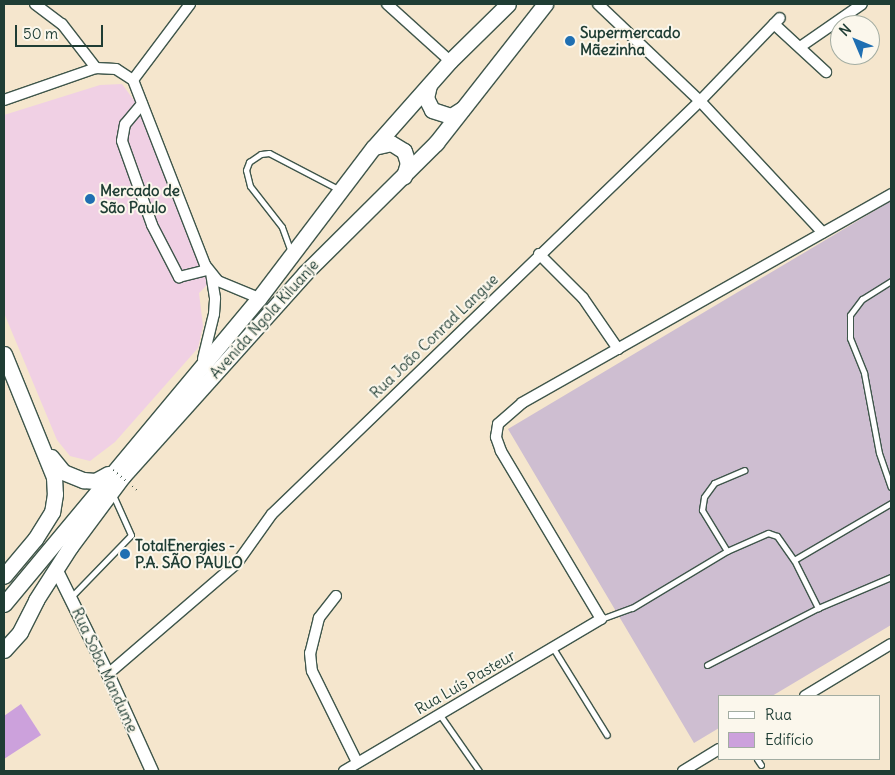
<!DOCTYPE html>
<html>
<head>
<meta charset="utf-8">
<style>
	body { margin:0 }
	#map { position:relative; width:895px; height:775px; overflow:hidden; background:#f5e6cd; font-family:Delius,sans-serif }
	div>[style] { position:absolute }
	.built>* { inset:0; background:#f0d0e4 }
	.industrial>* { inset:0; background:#cebed1 }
	.building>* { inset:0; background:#cca1dc }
	.roads { filter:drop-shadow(1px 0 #3f564b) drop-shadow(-1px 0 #3f564b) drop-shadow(0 1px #3f564b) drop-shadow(0 -1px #3f564b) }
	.service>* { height:5px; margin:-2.5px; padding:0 2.5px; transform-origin:2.5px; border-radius:2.5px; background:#fff }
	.minor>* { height:10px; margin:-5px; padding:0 5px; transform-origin:5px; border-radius:5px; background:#fff }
	.tertiary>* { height:12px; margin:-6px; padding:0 6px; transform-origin:6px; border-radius:6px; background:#fff }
	.secondary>* { height:15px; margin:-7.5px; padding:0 7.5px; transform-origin:7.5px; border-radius:7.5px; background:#fff }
	.path-bridge>* { height:2px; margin-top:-1px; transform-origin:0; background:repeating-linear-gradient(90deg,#3f564b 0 1px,transparent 0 5px) }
	.dots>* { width:14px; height:14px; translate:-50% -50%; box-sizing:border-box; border:2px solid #fbf7ec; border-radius:50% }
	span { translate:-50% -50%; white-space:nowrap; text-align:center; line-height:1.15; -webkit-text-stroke:4px #fbf7ec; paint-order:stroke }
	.poi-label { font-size:15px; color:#1f3d34; font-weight:700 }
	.left { translate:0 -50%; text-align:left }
	.street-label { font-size:15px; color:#1f3d34 }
	.frame { position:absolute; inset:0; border:5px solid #1f3d34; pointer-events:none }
	.legend { position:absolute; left:718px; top:695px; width:162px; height:65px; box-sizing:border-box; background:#fbf7ec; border:1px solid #a3ada2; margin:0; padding:6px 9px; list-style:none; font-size:15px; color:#1f3d34 }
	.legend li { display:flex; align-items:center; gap:10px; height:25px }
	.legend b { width:25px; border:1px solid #a3ada2 }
	.north { position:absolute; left:830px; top:15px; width:50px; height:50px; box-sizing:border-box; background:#fbf7ec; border:1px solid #a3ada2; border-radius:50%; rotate:315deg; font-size:14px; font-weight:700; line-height:20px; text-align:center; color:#1f3d34 }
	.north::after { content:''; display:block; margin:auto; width:18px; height:22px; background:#1f6fb2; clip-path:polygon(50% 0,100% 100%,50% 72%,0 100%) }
	.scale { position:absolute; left:15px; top:25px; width:88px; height:22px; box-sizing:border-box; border:2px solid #1f3d34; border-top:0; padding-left:6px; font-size:15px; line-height:18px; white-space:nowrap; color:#1f3d34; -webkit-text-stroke:4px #fbf7ec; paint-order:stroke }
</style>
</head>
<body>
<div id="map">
	<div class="built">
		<div style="clip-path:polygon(122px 84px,136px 103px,210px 282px,199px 293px,203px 326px,198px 348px,115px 442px,90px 461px,70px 456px,57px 440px,4px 313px,4px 115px,100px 85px)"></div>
	</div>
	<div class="industrial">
		<div style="clip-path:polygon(891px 201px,891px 625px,772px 696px,719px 696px,719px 728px,694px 743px,508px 429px)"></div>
	</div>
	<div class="building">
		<div style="clip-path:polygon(21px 704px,41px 735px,4px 759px,4px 716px)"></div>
	</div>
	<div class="roads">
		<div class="service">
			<div style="left:291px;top:252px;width:27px;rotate:-110deg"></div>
			<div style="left:282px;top:227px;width:52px;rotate:-128deg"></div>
			<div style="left:250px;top:186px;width:16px;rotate:-104deg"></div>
			<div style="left:246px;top:170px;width:9px;rotate:-69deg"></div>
			<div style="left:249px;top:162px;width:14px;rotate:-34deg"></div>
			<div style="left:261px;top:154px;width:8px;rotate:-7deg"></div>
			<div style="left:269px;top:153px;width:80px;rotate:27.5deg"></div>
			<div style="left:891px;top:281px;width:34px;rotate:148deg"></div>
			<div style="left:862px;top:299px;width:20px;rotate:127deg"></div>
			<div style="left:850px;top:315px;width:23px;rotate:90deg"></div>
			<div style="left:850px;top:338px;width:38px;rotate:68deg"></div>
			<div style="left:864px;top:373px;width:81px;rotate:79.4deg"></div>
			<div style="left:879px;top:453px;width:36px;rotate:71deg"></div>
			<div style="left:727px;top:551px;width:48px;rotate:-121.4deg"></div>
			<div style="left:702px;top:510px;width:13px;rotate:-81deg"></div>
			<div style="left:704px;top:497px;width:17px;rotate:-54deg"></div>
			<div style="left:714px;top:483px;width:33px;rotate:-23deg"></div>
			<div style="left:794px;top:560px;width:113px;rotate:-30.4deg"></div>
			<div style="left:71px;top:597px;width:86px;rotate:-45.9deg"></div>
			<div style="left:131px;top:535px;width:44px;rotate:-114.2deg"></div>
			<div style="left:601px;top:619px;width:33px;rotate:-20deg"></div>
			<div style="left:632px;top:608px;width:111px;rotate:-31deg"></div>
			<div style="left:727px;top:551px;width:45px;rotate:-23.7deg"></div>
			<div style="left:768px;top:533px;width:9px;rotate:18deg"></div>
			<div style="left:777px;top:536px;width:29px;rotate:55deg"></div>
			<div style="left:794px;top:560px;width:54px;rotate:63.4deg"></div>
			<div style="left:553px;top:648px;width:102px;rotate:58.2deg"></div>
			<div style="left:707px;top:665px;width:125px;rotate:-27.2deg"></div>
			<div style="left:818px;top:608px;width:79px;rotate:-23deg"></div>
			<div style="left:440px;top:715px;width:68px;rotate:55.1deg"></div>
			<div style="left:757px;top:759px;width:7px;rotate:56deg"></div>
		</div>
		<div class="minor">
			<div style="left:35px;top:4px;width:34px;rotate:37deg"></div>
			<div style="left:62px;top:24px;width:56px;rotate:52.3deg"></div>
			<div style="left:387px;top:4px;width:85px;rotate:42.1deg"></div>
			<div style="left:598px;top:4px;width:141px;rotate:43.6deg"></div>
			<div style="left:700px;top:101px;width:180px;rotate:47deg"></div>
			<div style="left:774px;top:24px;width:71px;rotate:42.7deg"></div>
			<div style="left:800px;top:47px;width:75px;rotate:-34.7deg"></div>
			<div style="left:133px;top:80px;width:95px;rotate:-53.1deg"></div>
			<div style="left:4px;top:100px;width:97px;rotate:-19.2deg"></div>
			<div style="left:96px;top:68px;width:20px;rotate:3deg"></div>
			<div style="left:116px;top:69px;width:20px;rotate:33deg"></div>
			<div style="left:133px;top:80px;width:199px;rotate:68.7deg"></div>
			<div style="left:205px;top:265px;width:21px;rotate:51deg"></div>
			<div style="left:218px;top:281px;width:44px;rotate:22.5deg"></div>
			<div style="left:142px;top:104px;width:26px;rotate:130deg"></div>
			<div style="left:125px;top:124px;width:17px;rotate:100deg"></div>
			<div style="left:122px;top:141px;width:89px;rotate:70.3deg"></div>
			<div style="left:152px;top:225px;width:59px;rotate:62.6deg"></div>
			<div style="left:179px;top:277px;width:30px;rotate:-14deg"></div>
			<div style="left:539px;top:254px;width:62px;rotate:45deg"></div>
			<div style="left:583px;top:298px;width:62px;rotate:55.5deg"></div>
			<div style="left:203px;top:359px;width:46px;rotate:-76.3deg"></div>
			<div style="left:214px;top:314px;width:16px;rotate:-86deg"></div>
			<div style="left:215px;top:298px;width:24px;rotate:-99deg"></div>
			<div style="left:336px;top:596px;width:28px;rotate:128deg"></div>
			<div style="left:319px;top:618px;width:36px;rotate:104deg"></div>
			<div style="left:310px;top:653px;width:18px;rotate:84deg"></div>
			<div style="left:312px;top:671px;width:102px;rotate:63.7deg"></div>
			<div style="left:108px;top:674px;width:170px;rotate:-40.7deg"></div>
			<div style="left:237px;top:563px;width:60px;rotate:-54.5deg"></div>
			<div style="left:272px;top:514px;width:595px;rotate:-43.98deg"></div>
			<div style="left:700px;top:101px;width:115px;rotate:-46.1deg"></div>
			<div style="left:805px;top:696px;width:100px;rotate:-31.2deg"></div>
			<div style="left:344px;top:771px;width:299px;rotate:-30.6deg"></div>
			<div style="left:601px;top:619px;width:196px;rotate:-120.8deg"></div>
			<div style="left:501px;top:451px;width:15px;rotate:-110deg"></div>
			<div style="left:496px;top:437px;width:13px;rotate:-81deg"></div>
			<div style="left:498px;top:424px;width:32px;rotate:-41deg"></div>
			<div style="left:522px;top:403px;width:424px;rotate:-29.5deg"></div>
			<div style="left:683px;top:771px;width:42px;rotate:-31.4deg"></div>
		</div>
		<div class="tertiary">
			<div style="left:56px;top:569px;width:117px;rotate:63.7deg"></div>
			<div style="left:108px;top:674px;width:107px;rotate:65.6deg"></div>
		</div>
		<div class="secondary">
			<div style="left:429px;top:85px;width:13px;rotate:103deg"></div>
			<div style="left:426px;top:98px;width:13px;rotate:63deg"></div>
			<div style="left:432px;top:110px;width:20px;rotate:18deg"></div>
			<div style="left:451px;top:116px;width:13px;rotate:-32deg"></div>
			<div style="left:374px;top:147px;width:17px;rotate:-13deg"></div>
			<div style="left:391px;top:143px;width:15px;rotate:32deg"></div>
			<div style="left:404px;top:151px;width:13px;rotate:72deg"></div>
			<div style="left:408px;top:163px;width:14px;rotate:107deg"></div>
			<div style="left:4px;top:354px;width:133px;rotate:67.9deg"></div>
			<div style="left:54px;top:477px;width:17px;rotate:87deg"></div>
			<div style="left:55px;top:494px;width:18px;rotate:99deg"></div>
			<div style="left:52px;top:512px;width:32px;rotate:122deg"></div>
			<div style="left:35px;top:539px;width:48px;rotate:130deg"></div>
			<div style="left:51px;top:457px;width:19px;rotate:51deg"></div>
			<div style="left:63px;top:472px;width:22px;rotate:22deg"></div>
			<div style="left:83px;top:480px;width:12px;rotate:5deg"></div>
			<div style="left:95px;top:481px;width:15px;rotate:-28deg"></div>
			<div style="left:4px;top:604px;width:398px;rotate:-50.2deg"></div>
			<div style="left:259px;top:298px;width:188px;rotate:-52.8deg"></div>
			<div style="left:373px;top:148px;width:116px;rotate:-48.5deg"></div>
			<div style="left:450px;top:61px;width:81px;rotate:-44.5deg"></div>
			<div style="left:4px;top:650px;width:24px;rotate:-48deg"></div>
			<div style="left:20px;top:632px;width:36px;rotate:-63deg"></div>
			<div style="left:36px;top:600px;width:63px;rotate:-57.3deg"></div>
			<div style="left:70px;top:547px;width:89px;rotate:-53.3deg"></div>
			<div style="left:123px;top:476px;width:273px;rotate:-48.1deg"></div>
			<div style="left:305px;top:273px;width:185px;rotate:-44.8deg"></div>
			<div style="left:436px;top:143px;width:177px;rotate:-51.9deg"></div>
		</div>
	</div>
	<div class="path-bridge">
		<div style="left:113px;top:470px;width:31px;rotate:40deg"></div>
	</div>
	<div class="dots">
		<div style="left:570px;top:41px;background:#1f6fb2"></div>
		<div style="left:90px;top:199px;background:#1f6fb2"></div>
		<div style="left:125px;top:554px;background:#1f6fb2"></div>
	</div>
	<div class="poi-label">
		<span class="left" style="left:580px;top:41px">Supermercado<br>Mãezinha</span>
		<span class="left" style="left:100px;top:199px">Mercado de<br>São Paulo</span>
		<span class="left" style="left:135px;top:554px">TotalEnergies -<br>P.A. SÃO PAULO</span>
	</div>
	<div class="street-label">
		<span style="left:264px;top:319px;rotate:-48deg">Avenida Ngola Kiluanje</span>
		<span style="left:434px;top:336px;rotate:-44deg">Rua João Conrad Langue</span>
		<span style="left:105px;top:670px;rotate:65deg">Rua Soba Mandume</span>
		<span style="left:465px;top:682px;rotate:-30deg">Rua Luís Pasteur</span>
	</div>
	<div class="frame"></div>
	<ul class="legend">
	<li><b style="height:6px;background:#fff"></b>Rua</li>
	<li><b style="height:14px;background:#cca1dc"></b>Edifício</li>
	</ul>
	<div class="north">N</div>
	<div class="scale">50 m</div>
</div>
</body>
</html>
